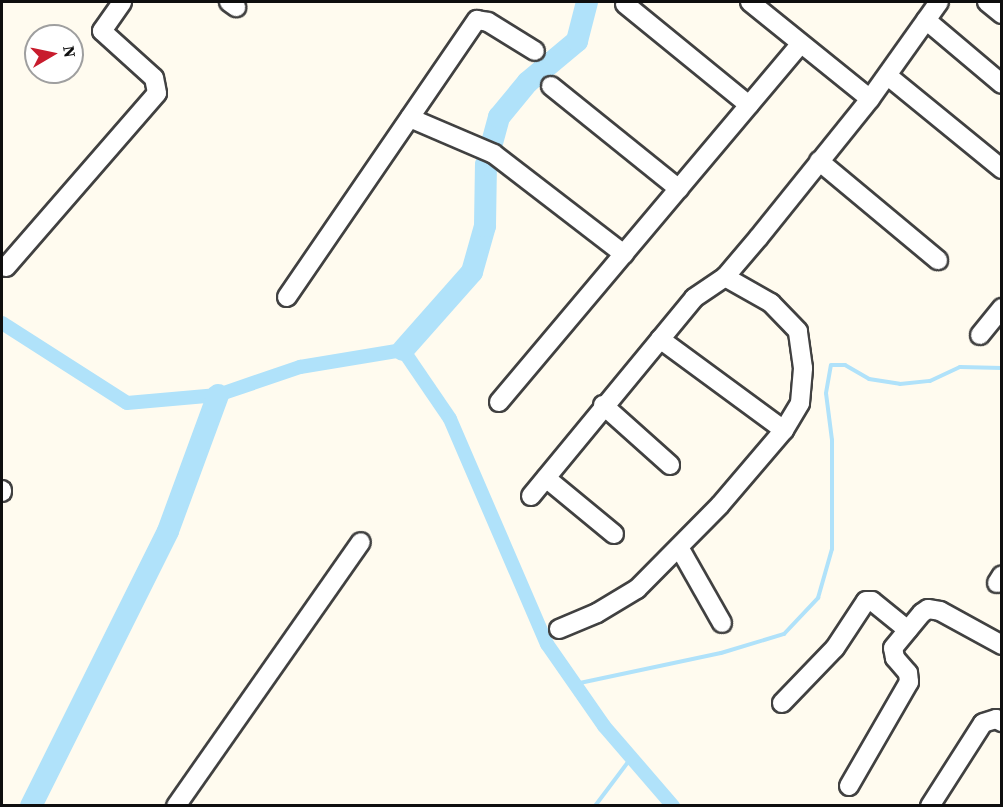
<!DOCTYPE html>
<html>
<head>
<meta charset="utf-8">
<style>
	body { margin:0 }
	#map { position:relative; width:1003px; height:807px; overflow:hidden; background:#fffbef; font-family:"Source Serif 4",serif }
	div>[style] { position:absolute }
	.stream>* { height:4px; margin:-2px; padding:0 2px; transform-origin:2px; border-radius:2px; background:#b0e2fa }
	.canal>* { height:14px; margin:-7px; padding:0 7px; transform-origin:7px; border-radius:7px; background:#b0e2fa }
	.river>* { height:22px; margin:-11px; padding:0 11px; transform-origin:11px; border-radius:11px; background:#b0e2fa }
	.roads { filter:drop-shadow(2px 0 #414141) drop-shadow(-2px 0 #414141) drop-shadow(0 2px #414141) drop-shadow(0 -2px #414141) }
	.minor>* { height:18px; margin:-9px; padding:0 9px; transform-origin:9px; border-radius:9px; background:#fff }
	span { translate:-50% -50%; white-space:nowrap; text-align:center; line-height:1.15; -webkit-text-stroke:6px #fff; paint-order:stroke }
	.frame { position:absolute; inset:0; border:3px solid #0e0e0e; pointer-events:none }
	.north { position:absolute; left:24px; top:24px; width:60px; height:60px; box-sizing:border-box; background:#fff; border:2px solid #9f9f9f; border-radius:50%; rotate:81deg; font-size:16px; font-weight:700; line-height:24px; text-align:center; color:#0e0e0e }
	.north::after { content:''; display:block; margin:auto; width:21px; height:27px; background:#c81c2d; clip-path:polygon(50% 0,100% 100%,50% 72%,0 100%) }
</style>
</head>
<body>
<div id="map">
	<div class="stream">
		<div style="left:575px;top:684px;width:149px;rotate:-12deg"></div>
		<div style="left:721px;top:653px;width:66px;rotate:-16.8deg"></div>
		<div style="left:784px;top:634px;width:50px;rotate:-46.6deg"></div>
		<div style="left:818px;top:598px;width:51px;rotate:-74.1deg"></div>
		<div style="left:832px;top:549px;width:109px;rotate:-90deg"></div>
		<div style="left:832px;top:440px;width:47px;rotate:-97.3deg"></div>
		<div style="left:826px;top:393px;width:28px;rotate:-80deg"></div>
		<div style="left:831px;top:365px;width:14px"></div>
		<div style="left:845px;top:365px;width:28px;rotate:30deg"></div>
		<div style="left:869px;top:379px;width:31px;rotate:9deg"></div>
		<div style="left:900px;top:384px;width:30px;rotate:-6deg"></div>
		<div style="left:930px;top:381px;width:33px;rotate:-25deg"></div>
		<div style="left:960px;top:367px;width:42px;rotate:1.4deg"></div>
		<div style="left:595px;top:806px;width:60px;rotate:-53.1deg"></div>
	</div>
	<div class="canal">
		<div style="left:2px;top:323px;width:148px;rotate:32.6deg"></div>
		<div style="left:127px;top:403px;width:91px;rotate:-5deg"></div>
		<div style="left:218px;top:395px;width:87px;rotate:-18.9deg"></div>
		<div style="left:300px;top:367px;width:104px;rotate:-9.4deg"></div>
		<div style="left:403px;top:350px;width:83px;rotate:55.7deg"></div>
		<div style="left:450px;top:419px;width:245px;rotate:66.7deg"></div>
		<div style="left:547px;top:644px;width:100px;rotate:55.2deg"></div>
		<div style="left:604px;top:726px;width:106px;rotate:49.2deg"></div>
	</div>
	<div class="river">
		<div style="left:403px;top:350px;width:104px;rotate:-48.5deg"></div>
		<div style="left:472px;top:272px;width:48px;rotate:-74.2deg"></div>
		<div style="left:485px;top:226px;width:61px;rotate:-89.1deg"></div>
		<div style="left:486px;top:165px;width:50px;rotate:-74.8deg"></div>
		<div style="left:499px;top:117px;width:45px;rotate:-50.4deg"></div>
		<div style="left:528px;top:82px;width:64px;rotate:-39.9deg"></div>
		<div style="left:577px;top:41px;width:40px;rotate:-75.6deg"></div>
		<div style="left:31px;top:806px;width:307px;rotate:-63.5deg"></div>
		<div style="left:168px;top:531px;width:145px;rotate:-69.8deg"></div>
	</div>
	<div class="roads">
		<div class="minor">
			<div style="left:229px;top:2px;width:9px;rotate:36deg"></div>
			<div style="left:750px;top:2px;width:154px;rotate:38.9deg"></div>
			<div style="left:987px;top:2px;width:19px;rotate:39deg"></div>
			<div style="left:625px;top:4px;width:160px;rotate:39.2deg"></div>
			<div style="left:926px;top:20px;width:99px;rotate:40.1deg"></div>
			<div style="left:888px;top:76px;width:147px;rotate:39.2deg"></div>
			<div style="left:551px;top:86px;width:164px;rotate:38.8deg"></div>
			<div style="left:410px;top:118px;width:91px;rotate:23.2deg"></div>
			<div style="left:494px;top:154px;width:164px;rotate:37.6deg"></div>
			<div style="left:819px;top:161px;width:155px;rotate:39.8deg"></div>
			<div style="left:6px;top:267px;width:230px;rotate:-49deg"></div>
			<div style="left:157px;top:93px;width:15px;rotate:-101deg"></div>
			<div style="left:154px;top:78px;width:70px;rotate:-137.9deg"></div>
			<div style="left:102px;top:31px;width:35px;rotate:-55deg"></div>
			<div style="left:287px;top:297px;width:336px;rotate:-55.6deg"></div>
			<div style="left:477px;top:20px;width:11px;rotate:10deg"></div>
			<div style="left:488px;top:22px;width:55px;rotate:31.7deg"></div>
			<div style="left:980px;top:335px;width:35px;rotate:-51deg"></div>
			<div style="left:660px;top:339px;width:154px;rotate:36.3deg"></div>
			<div style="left:499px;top:402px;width:468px;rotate:-49.9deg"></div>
			<div style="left:603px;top:405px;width:90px;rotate:41.8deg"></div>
			<div style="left:546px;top:478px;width:88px;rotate:39.5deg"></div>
			<div style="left:2px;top:492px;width:2px;rotate:-90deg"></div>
			<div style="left:531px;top:496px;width:256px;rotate:-50.5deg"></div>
			<div style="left:694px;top:298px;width:37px;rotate:-34deg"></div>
			<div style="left:725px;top:277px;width:52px;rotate:-49.6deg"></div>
			<div style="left:759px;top:237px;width:177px;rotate:-51.2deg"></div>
			<div style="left:870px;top:99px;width:119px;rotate:-54.6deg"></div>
			<div style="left:680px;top:549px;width:85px;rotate:60.4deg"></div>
			<div style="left:997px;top:583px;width:9px;rotate:-58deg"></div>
			<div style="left:559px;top:629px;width:41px;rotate:-22.8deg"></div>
			<div style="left:597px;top:613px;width:47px;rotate:-31deg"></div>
			<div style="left:637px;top:589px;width:118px;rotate:-45.3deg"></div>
			<div style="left:720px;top:505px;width:99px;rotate:-49.5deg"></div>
			<div style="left:784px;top:430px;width:31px;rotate:-59deg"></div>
			<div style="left:800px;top:403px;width:35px;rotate:-85deg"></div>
			<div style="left:803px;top:368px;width:37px;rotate:-98deg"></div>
			<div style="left:798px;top:331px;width:39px;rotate:-134deg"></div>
			<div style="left:771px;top:303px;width:53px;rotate:-150.5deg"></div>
			<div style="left:782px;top:703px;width:76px;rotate:-46.1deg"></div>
			<div style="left:835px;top:648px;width:56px;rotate:-56.6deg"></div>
			<div style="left:866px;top:601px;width:6px"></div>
			<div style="left:872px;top:601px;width:46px;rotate:38.9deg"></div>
			<div style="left:849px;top:786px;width:120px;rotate:-60deg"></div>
			<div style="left:909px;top:682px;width:9px;rotate:-96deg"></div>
			<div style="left:908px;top:673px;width:20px;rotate:-131deg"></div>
			<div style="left:895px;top:658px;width:10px;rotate:-101deg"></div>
			<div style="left:893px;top:648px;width:45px;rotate:-50.4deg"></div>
			<div style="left:922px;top:613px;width:7px;rotate:-34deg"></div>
			<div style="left:928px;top:609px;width:12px;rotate:9deg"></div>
			<div style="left:940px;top:611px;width:71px;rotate:28.7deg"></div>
			<div style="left:176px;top:806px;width:322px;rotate:-55deg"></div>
			<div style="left:930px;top:806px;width:98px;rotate:-57.4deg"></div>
			<div style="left:983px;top:723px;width:14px;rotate:-17deg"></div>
			<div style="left:996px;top:719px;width:7px;rotate:27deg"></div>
		</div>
	</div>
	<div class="frame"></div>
	<div class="north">N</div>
</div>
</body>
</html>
